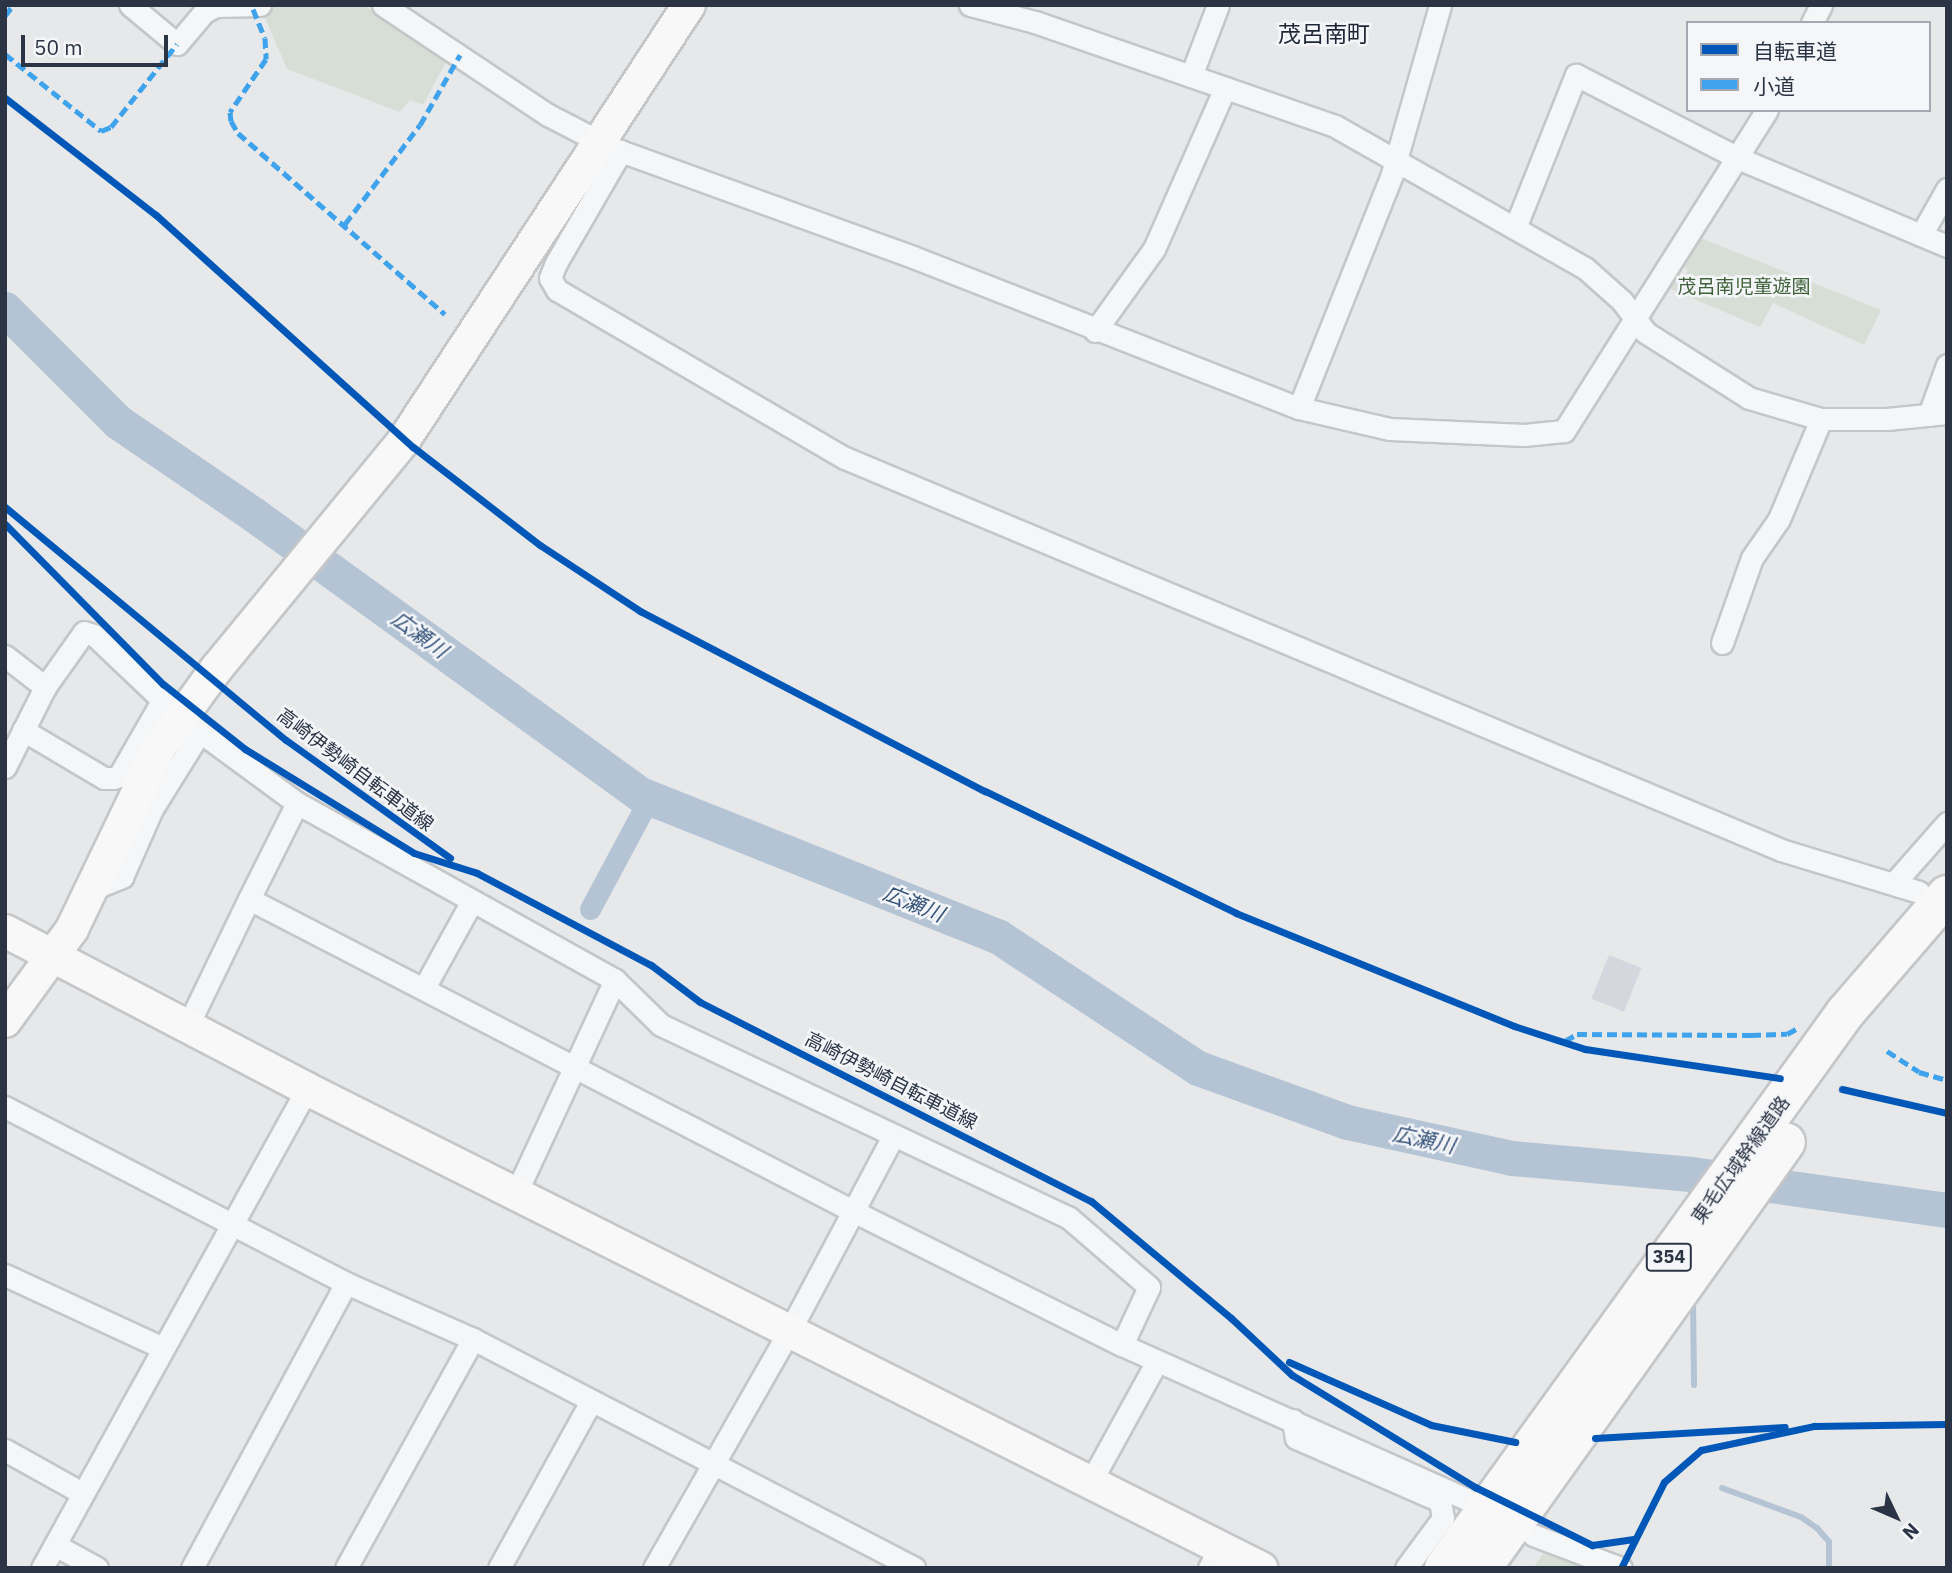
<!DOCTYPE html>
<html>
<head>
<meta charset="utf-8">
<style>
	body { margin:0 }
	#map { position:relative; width:1952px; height:1573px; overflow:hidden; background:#e6e8ea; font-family:"IBM Plex Sans","Noto Sans JP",sans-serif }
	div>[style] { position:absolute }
	.built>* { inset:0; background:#d4d7dd; transform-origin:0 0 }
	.green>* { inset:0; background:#d6ded6 }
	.stream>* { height:6px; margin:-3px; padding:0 3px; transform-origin:3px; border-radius:3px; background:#b4c4d5 }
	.canal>* { height:21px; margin:-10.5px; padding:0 10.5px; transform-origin:10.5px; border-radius:10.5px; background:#b4c4d5 }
	.river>* { height:35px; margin:-17.5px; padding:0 17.5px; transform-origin:17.5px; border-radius:17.5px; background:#b4c4d5 }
	.roads { filter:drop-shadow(2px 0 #c4c6c8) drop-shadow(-2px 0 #c4c6c8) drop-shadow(0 2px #c4c6c8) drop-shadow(0 -2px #c4c6c8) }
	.street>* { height:21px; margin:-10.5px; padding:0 10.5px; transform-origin:10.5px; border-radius:10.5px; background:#f5f6f7 }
	.secondary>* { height:32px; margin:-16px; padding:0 16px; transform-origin:16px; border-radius:16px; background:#f8f8f8 }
	.highway>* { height:38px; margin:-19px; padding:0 19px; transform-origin:19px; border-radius:19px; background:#f8f8f8 }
	.quiet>* { height:5px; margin-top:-2.5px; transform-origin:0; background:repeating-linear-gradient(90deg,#3ea3ec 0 10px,transparent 0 15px) }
	.cycleway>* { height:7px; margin:-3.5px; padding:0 3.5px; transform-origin:3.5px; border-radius:3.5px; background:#0057b8 }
	span { translate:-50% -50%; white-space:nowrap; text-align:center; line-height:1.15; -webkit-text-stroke:5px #f4f6f9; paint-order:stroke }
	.shield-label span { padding:2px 5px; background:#f4f6f9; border:2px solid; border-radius:5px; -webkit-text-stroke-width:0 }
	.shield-label { font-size:18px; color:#2b3445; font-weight:700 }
	.park-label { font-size:19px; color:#3f6138 }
	.street-label { font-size:19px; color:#2b3445 }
	.water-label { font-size:21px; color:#34527a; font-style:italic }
	.quarter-label { font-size:23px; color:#1d2536 }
	.frame { position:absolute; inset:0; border:7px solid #2b3445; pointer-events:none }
	.legend { position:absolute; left:1686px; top:21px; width:245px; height:91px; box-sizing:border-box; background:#f4f6f9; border:2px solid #a4a8b1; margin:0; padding:9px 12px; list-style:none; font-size:21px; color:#2b3445 }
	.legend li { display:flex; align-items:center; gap:14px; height:35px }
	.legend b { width:35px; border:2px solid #a4a8b1 }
	.north { position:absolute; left:1861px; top:1482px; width:70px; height:70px; -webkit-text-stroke:5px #f4f6f9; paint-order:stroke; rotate:134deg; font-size:19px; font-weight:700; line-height:28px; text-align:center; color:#2b3445 }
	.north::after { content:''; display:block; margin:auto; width:24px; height:32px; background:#2b3445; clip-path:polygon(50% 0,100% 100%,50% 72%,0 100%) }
	.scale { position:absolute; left:21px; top:35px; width:147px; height:32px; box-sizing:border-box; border:4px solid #2b3445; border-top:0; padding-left:9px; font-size:21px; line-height:24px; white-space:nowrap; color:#2b3445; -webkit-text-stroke:5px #f4f6f9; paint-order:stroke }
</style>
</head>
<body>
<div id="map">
	<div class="built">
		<div style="left:1609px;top:955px;width:35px;height:47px;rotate:22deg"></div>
	</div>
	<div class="green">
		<div style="clip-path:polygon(283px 5px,363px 5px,448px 58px,423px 105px,410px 100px,400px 112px,287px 69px,265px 18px,269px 8px)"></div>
		<div style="clip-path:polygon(1700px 238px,1881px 310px,1864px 345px,1773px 303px,1760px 327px,1666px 287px,1672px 279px,1679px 283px,1688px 271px,1682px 264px)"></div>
		<div style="clip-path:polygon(1543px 1554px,1587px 1568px,1533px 1568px)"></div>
	</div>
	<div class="stream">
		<div style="left:1691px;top:1174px;width:24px;rotate:90deg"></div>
		<div style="left:1693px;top:1300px;width:85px;rotate:89.3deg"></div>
		<div style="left:1722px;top:1488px;width:84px;rotate:20.2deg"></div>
		<div style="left:1801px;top:1517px;width:19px;rotate:35deg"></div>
		<div style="left:1817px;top:1528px;width:18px;rotate:49deg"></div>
		<div style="left:1829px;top:1542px;width:26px;rotate:90deg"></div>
	</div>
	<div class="canal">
		<div style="left:590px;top:909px;width:127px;rotate:-61.8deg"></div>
	</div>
	<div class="river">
		<div style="left:5px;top:309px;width:160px;rotate:45deg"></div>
		<div style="left:118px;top:422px;width:163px;rotate:34.3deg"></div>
		<div style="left:253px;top:514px;width:478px;rotate:35.9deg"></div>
		<div style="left:640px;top:794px;width:386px;rotate:21.7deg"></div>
		<div style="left:999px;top:937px;width:238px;rotate:33.4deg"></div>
		<div style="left:1198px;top:1068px;width:158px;rotate:19.9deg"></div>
		<div style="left:1347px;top:1122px;width:169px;rotate:12.3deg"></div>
		<div style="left:1512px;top:1158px;width:180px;rotate:5.1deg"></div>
		<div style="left:1691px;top:1174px;width:259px;rotate:8deg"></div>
	</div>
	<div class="roads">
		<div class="street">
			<div style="left:130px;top:5px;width:61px;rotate:39.7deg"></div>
			<div style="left:177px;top:44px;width:42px;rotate:-49.8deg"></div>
			<div style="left:204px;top:12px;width:13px;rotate:-27deg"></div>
			<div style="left:216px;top:6px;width:44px;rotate:-1.3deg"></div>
			<div style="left:383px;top:5px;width:198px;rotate:33.7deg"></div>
			<div style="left:548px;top:115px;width:72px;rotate:27.3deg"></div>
			<div style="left:612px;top:148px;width:320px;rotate:19.9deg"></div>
			<div style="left:913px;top:257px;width:414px;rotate:21.4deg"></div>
			<div style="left:1299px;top:408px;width:93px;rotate:13deg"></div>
			<div style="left:1390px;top:429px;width:134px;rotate:2.6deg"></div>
			<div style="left:1524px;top:435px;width:40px;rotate:-5.7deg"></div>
			<div style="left:1564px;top:431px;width:380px;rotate:-57.7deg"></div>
			<div style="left:970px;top:5px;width:67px;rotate:14.7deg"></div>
			<div style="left:1035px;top:22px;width:318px;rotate:19.1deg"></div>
			<div style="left:1335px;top:126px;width:288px;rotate:29.6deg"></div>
			<div style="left:1585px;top:268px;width:50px;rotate:41.7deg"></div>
			<div style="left:1622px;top:301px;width:39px;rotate:53deg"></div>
			<div style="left:1645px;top:332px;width:123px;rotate:32.4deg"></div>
			<div style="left:1749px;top:398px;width:75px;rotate:16.3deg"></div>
			<div style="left:1821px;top:419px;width:66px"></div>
			<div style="left:1887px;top:419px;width:60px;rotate:-5.7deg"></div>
			<div style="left:1812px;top:23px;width:20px;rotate:-63deg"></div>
			<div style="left:1191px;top:76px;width:76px;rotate:-69.2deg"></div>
			<div style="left:621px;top:151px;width:129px;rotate:120.1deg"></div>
			<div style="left:556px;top:263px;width:16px;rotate:112deg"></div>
			<div style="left:550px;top:278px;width:14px;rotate:60deg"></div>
			<div style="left:557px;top:290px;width:333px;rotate:30.3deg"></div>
			<div style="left:845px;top:458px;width:1015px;rotate:22.72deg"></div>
			<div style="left:1781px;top:850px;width:144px;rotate:16.9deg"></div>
			<div style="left:1515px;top:228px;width:165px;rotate:-68.3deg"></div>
			<div style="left:1576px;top:75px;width:184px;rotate:27.1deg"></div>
			<div style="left:1740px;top:159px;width:225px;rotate:22.8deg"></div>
			<div style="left:1921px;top:235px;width:53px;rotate:-60.5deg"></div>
			<div style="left:1095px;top:331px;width:101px;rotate:-54.3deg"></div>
			<div style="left:1154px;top:249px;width:176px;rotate:-66.2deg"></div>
			<div style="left:1299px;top:408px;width:252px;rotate:-68.3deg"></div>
			<div style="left:1392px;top:174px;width:176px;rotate:-74.1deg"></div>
			<div style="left:1929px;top:415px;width:53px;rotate:-70.2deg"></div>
			<div style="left:1722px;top:643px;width:90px;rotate:-70.6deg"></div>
			<div style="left:1752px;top:558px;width:47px;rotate:-55.3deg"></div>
			<div style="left:1779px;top:519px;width:108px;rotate:-67.2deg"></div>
			<div style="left:5px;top:656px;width:51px;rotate:37.8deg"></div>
			<div style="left:195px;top:728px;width:127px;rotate:36.3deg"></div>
			<div style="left:297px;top:803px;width:364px;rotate:29.1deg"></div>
			<div style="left:615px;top:980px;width:64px;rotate:44.4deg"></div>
			<div style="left:661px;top:1025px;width:450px;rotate:25.3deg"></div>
			<div style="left:1068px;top:1217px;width:107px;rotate:40.8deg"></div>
			<div style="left:1149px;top:1287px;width:64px;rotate:115deg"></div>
			<div style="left:23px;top:730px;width:94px;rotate:30.7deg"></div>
			<div style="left:104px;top:778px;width:9px"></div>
			<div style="left:113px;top:778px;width:6px;rotate:-18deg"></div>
			<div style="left:119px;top:776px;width:86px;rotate:-60.2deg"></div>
			<div style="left:5px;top:767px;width:89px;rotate:-63.4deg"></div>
			<div style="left:45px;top:687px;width:67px;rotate:-54.7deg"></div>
			<div style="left:84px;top:632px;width:10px;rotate:17deg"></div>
			<div style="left:94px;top:635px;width:105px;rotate:43.5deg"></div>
			<div style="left:1895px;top:882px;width:79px;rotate:-48.6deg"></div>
			<div style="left:90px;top:890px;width:35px;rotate:-22deg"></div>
			<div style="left:122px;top:877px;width:74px;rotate:-66.2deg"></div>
			<div style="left:152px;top:809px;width:91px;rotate:-58.1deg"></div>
			<div style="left:249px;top:899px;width:107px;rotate:-63.4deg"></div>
			<div style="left:424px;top:988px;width:99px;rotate:-61.1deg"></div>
			<div style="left:189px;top:1023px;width:138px;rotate:-64.2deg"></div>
			<div style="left:249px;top:899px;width:680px;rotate:27.32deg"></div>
			<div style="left:853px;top:1211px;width:301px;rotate:26.5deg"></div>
			<div style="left:1122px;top:1345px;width:378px;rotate:24.1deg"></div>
			<div style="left:5px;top:1107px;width:384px;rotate:27.3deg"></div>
			<div style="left:346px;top:1283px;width:139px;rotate:23.8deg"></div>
			<div style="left:473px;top:1339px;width:497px;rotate:27.4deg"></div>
			<div style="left:516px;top:1193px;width:235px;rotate:-65.1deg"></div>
			<div style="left:5px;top:1275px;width:174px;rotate:24.8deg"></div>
			<div style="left:1293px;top:1420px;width:18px;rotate:81deg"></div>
			<div style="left:1296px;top:1438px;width:157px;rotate:23.6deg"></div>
			<div style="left:1440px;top:1501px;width:17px;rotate:80deg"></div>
			<div style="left:1443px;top:1518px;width:62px;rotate:126.5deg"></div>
			<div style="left:5px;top:1450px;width:88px;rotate:29.2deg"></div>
			<div style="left:1090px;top:1483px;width:139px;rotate:-61.2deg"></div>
			<div style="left:1533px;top:1535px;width:94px;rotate:20.6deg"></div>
			<div style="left:55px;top:1545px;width:48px;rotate:28.7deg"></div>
			<div style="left:42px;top:1568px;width:547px;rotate:-61.05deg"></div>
			<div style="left:192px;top:1568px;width:324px;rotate:-61.6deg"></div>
			<div style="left:346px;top:1568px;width:262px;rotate:-61deg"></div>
			<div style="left:499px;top:1568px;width:191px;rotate:-61.1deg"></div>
			<div style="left:654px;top:1568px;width:274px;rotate:-60.3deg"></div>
			<div style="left:790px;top:1330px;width:217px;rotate:-62deg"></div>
			<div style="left:1209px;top:1568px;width:24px;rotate:-62deg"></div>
		</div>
		<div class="secondary">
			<div style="left:5px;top:931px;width:341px;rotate:27.6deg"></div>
			<div style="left:307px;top:1089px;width:1068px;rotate:26.66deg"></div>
			<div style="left:5px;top:1021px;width:114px;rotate:-53.9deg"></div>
			<div style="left:72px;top:929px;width:201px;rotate:-64.3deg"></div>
			<div style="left:159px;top:748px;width:99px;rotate:-54.1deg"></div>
			<div style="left:217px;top:668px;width:295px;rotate:-50.6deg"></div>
			<div style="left:404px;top:440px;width:520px;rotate:-56.77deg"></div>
		</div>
		<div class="highway">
			<div style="left:1444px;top:1568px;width:685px;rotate:-54.15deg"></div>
			<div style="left:1845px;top:1013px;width:156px;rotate:-49.2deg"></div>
			<div style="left:1482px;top:1568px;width:523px;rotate:-54.49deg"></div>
		</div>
	</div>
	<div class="quiet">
		<div style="left:253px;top:9px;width:31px;rotate:68deg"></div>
		<div style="left:265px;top:38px;width:21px;rotate:87deg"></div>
		<div style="left:266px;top:59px;width:64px;rotate:124.2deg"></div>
		<div style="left:230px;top:112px;width:9px;rotate:84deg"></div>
		<div style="left:231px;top:121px;width:14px;rotate:60deg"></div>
		<div style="left:238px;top:133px;width:275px;rotate:41.2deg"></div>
		<div style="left:5px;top:16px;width:14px;rotate:-54deg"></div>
		<div style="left:5px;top:54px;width:123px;rotate:38.7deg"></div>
		<div style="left:101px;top:131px;width:11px;rotate:-22deg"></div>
		<div style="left:111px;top:127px;width:106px;rotate:-51.5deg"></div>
		<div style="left:345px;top:224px;width:124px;rotate:-52.9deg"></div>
		<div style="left:420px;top:125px;width:81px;rotate:-60.3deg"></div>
		<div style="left:1565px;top:1041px;width:14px;rotate:-30deg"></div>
		<div style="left:1577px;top:1034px;width:174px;rotate:0.3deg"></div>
		<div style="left:1751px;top:1035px;width:36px;rotate:-2deg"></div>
		<div style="left:1787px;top:1034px;width:13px;rotate:-29deg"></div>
		<div style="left:1887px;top:1051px;width:38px;rotate:33deg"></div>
		<div style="left:1919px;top:1072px;width:29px;rotate:16deg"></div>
	</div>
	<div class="cycleway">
		<div style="left:5px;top:98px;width:191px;rotate:37.8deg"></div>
		<div style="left:156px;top:215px;width:346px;rotate:42.1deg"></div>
		<div style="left:413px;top:447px;width:160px;rotate:37.7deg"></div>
		<div style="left:540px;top:545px;width:120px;rotate:33.4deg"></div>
		<div style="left:640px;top:611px;width:389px;rotate:27.6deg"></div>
		<div style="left:985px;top:791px;width:279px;rotate:25.9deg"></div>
		<div style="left:1236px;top:913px;width:300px;rotate:22.1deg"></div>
		<div style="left:1514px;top:1026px;width:75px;rotate:17.9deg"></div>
		<div style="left:1585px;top:1049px;width:197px;rotate:8.5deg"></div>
		<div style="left:5px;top:507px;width:365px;rotate:39.7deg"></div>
		<div style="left:286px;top:740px;width:202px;rotate:35.7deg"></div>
		<div style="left:5px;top:524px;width:225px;rotate:45.4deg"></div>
		<div style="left:163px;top:684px;width:105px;rotate:38.4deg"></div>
		<div style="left:245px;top:749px;width:198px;rotate:31.6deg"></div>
		<div style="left:414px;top:853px;width:66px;rotate:17.6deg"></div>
		<div style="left:477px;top:873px;width:197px;rotate:27.9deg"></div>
		<div style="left:651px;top:965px;width:61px;rotate:37.1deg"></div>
		<div style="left:700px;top:1002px;width:439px;rotate:27deg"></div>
		<div style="left:1091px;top:1201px;width:182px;rotate:39.9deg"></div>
		<div style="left:1231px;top:1318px;width:83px;rotate:43.1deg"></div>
		<div style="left:1292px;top:1375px;width:215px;rotate:31.5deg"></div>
		<div style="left:1475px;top:1487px;width:131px;rotate:26.4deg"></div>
		<div style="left:1592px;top:1545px;width:42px;rotate:-8.1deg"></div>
		<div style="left:1842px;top:1089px;width:108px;rotate:12.9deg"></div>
		<div style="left:1289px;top:1362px;width:155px;rotate:23.9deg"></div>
		<div style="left:1431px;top:1425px;width:86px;rotate:11.4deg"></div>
		<div style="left:1595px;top:1438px;width:190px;rotate:-3.3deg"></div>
		<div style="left:1621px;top:1568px;width:96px;rotate:-63.4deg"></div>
		<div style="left:1664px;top:1482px;width:49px;rotate:-40.9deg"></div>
		<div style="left:1701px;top:1450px;width:116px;rotate:-12deg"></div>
		<div style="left:1814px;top:1426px;width:133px;rotate:-0.9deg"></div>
	</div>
	<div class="shield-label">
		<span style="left:1669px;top:1257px">354</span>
	</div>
	<div class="park-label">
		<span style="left:1744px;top:287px">茂呂南児童遊園</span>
	</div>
	<div class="street-label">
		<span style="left:355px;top:770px;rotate:37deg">高崎伊勢崎自転車道線</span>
		<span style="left:891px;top:1081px;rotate:27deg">高崎伊勢崎自転車道線</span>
		<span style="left:1741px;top:1160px;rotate:-54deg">東毛広域幹線道路</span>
	</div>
	<div class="water-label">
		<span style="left:420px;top:634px;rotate:36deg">広瀬川</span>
		<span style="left:914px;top:903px;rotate:22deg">広瀬川</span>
		<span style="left:1424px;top:1139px;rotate:12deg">広瀬川</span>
	</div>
	<div class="quarter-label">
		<span style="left:1324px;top:33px">茂呂南町</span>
	</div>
	<div class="frame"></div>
	<ul class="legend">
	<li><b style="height:9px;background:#0057b8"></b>自転車道</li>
	<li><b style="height:9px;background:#3ea3ec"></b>小道</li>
	</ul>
	<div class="north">N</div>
	<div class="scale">50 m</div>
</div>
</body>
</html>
